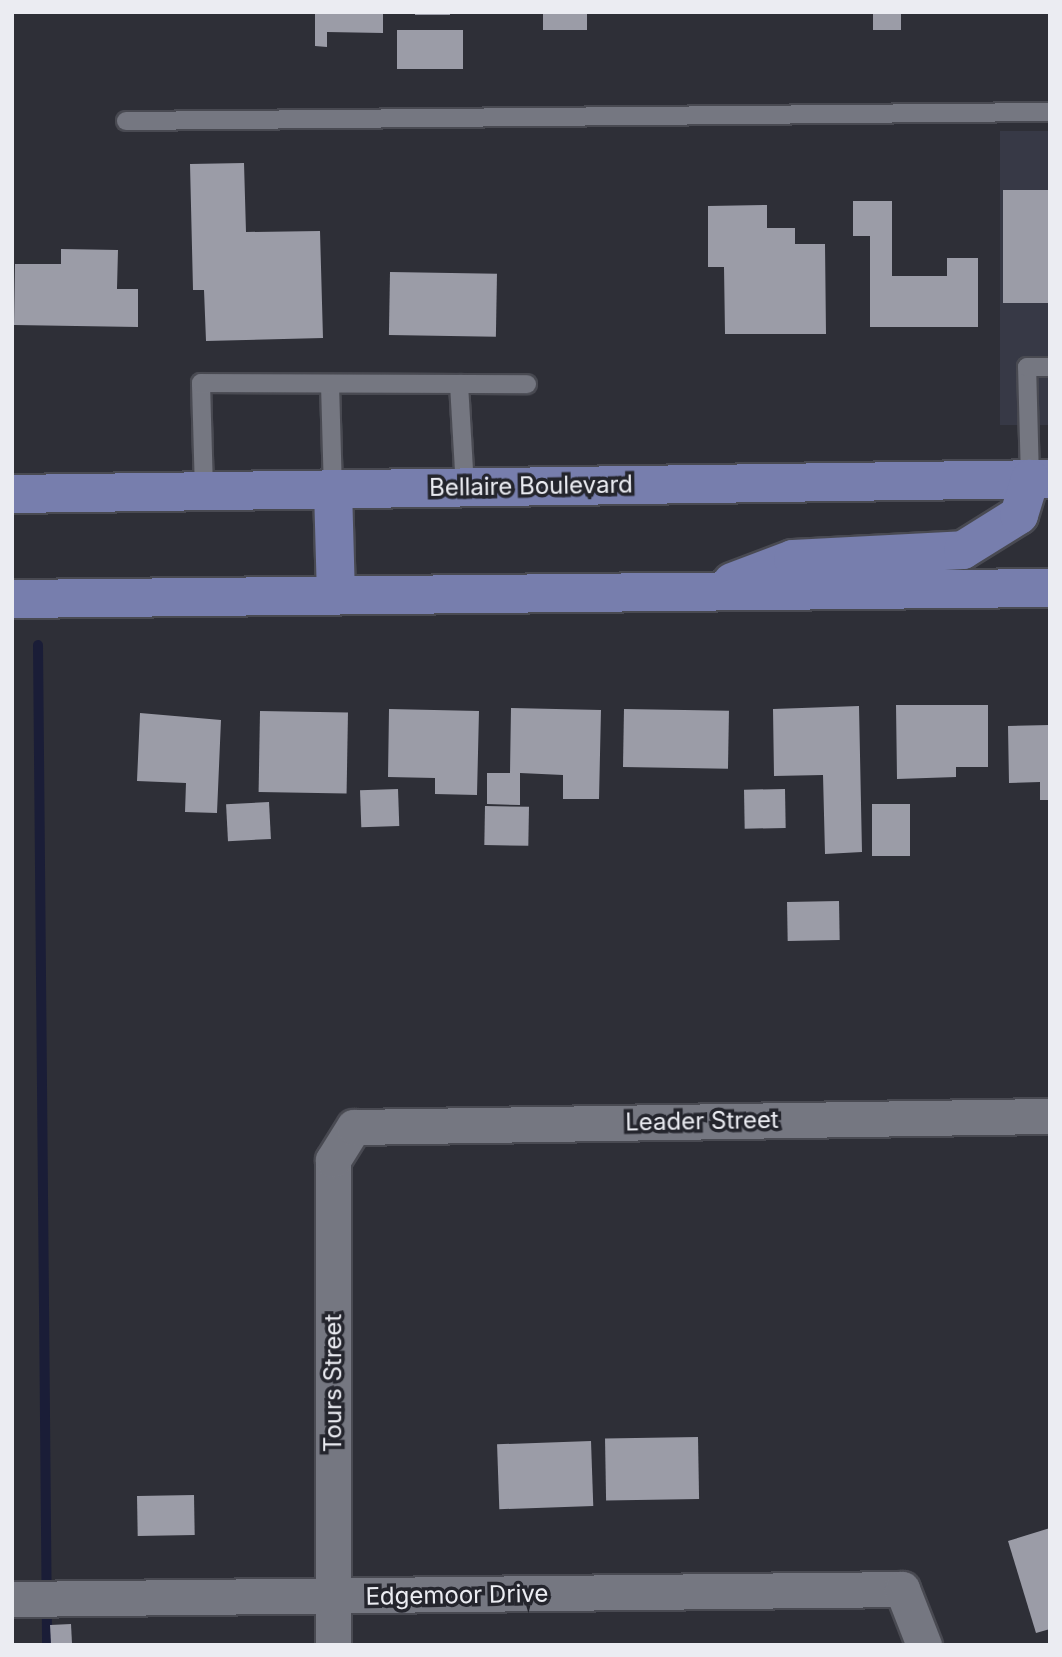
<!DOCTYPE html>
<html>
<head>
<meta charset="utf-8">
<style>
	body { margin:0 }
	#map { position:relative; width:1062px; height:1657px; overflow:hidden; background:#2e2f37; font-family:Inter,sans-serif }
	div>[style] { position:absolute }
	.built>* { inset:0; background:#373946; transform-origin:0 0 }
	.stream>* { height:10px; margin:-5px; padding:0 5px; transform-origin:5px; border-radius:5px; background:#1a1d37 }
	.building>* { inset:0; background:#9b9ca7; transform-origin:0 0 }
	.roads { filter:drop-shadow(2px 0 #494a52) drop-shadow(-2px 0 #494a52) drop-shadow(0 2px #494a52) drop-shadow(0 -2px #494a52) }
	.service>* { height:18px; margin:-9px; padding:0 9px; transform-origin:9px; border-radius:9px; background:#757781 }
	.minor>* { height:35px; margin:-17.5px; padding:0 17.5px; transform-origin:17.5px; border-radius:17.5px; background:#757781 }
	.primary>* { height:38px; margin:-19px; padding:0 19px; transform-origin:19px; border-radius:19px; background:#777ead }
	span { translate:-50% -50%; white-space:nowrap; text-align:center; line-height:1.15; -webkit-text-stroke:7px #24252d; paint-order:stroke }
	.street-label { font-size:24px; color:#ebecf2 }
	.frame { position:absolute; inset:0; border:14px solid #ebecf2; pointer-events:none }
</style>
</head>
<body>
<div id="map">
	<div class="built">
		<div style="left:1050px;top:131px;width:294px;height:50px;rotate:90deg"></div>
	</div>
	<div class="stream">
		<div style="left:38px;top:645px;width:1000px;rotate:89.48deg"></div>
	</div>
	<div class="building">
		<div style="clip-path:polygon(315px 12px,383px 12px,383px 33px,327px 32px,327px 47px,315px 46px)"></div>
		<div style="left:415px;top:12px;width:35px;height:3px"></div>
		<div style="left:543px;top:12px;width:44px;height:18px"></div>
		<div style="left:873px;top:12px;width:28px;height:18px"></div>
		<div style="left:463px;top:30px;width:39px;height:66px;rotate:90deg"></div>
		<div style="clip-path:polygon(244px 163px,246px 232px,320px 231px,323px 338px,206px 341px,204px 290px,193px 290px,190px 164px)"></div>
		<div style="left:1003px;top:190px;width:47px;height:113px"></div>
		<div style="clip-path:polygon(853px 201px,892px 201px,892px 276px,947px 276px,947px 258px,978px 258px,978px 327px,870px 327px,870px 236px,853px 236px)"></div>
		<div style="clip-path:polygon(767px 205px,767px 228px,795px 228px,795px 244px,825px 244px,826px 334px,725px 334px,724px 267px,708px 267px,708px 206px)"></div>
		<div style="clip-path:polygon(61px 249px,118px 250px,117px 289px,138px 289px,138px 327px,14px 325px,15px 264px,61px 264px)"></div>
		<div style="left:390px;top:272px;width:107px;height:63px;rotate:1deg"></div>
		<div style="clip-path:polygon(896px 705px,988px 705px,988px 767px,956px 767px,956px 777px,897px 779px)"></div>
		<div style="clip-path:polygon(859px 706px,862px 852px,825px 854px,823px 775px,774px 776px,773px 709px)"></div>
		<div style="clip-path:polygon(511px 708px,601px 710px,599px 799px,563px 799px,563px 775px,520px 773px,520px 805px,487px 804px,487px 773px,510px 773px)"></div>
		<div style="clip-path:polygon(389px 709px,479px 711px,477px 795px,435px 794px,435px 778px,388px 777px)"></div>
		<div style="left:624px;top:709px;width:105px;height:58px;rotate:1deg"></div>
		<div style="left:260px;top:711px;width:88px;height:81px;rotate:1deg"></div>
		<div style="clip-path:polygon(140px 713px,221px 720px,217px 813px,185px 812px,186px 783px,137px 781px)"></div>
		<div style="clip-path:polygon(1050px 725px,1050px 800px,1040px 800px,1040px 782px,1009px 783px,1008px 726px)"></div>
		<div style="left:398px;top:789px;width:37px;height:38px;rotate:88deg"></div>
		<div style="left:785px;top:789px;width:39px;height:41px;rotate:89deg"></div>
		<div style="left:269px;top:802px;width:37px;height:43px;rotate:87deg"></div>
		<div style="left:872px;top:804px;width:38px;height:52px"></div>
		<div style="left:485px;top:806px;width:44px;height:39px;rotate:1deg"></div>
		<div style="left:839px;top:901px;width:39px;height:52px;rotate:89deg"></div>
		<div style="left:698px;top:1437px;width:62px;height:93px;rotate:89deg"></div>
		<div style="left:591px;top:1441px;width:65px;height:94px;rotate:88deg"></div>
		<div style="left:194px;top:1495px;width:40px;height:57px;rotate:89deg"></div>
		<div style="clip-path:polygon(1050px 1528px,1050px 1629px,1036px 1633px,1008px 1541px)"></div>
		<div style="left:71px;top:1624px;width:21px;height:21px;rotate:87deg"></div>
	</div>
	<div class="roads">
		<div class="service">
			<div style="left:126px;top:121px;width:924px;rotate:-0.56deg"></div>
			<div style="left:330px;top:384px;width:105px;rotate:88.4deg"></div>
			<div style="left:459px;top:384px;width:103px;rotate:86.7deg"></div>
			<div style="left:1030px;top:479px;width:112px;rotate:-91.5deg"></div>
			<div style="left:1027px;top:367px;width:23px"></div>
			<div style="left:204px;top:491px;width:108px;rotate:-91.6deg"></div>
			<div style="left:201px;top:383px;width:326px;rotate:0.2deg"></div>
		</div>
		<div class="minor">
			<div style="left:12px;top:1599px;width:890px;rotate:-0.64deg"></div>
			<div style="left:902px;top:1589px;width:60px;rotate:68.6deg"></div>
			<div style="left:333px;top:1645px;width:485px;rotate:-90deg"></div>
			<div style="left:333px;top:1160px;width:39px;rotate:-58deg"></div>
			<div style="left:354px;top:1127px;width:696px;rotate:-0.91deg"></div>
		</div>
		<div class="primary">
			<div style="left:333px;top:489px;width:106px;rotate:88.4deg"></div>
			<div style="left:12px;top:494px;width:1038px;rotate:-0.83deg"></div>
			<div style="left:732px;top:582px;width:65px;rotate:-20.7deg"></div>
			<div style="left:793px;top:559px;width:170px;rotate:-3deg"></div>
			<div style="left:963px;top:550px;width:66px;rotate:-32deg"></div>
			<div style="left:1019px;top:515px;width:38px;rotate:-73deg"></div>
			<div style="left:12px;top:599px;width:1038px;rotate:-0.61deg"></div>
		</div>
	</div>
	<div class="street-label">
		<span style="left:531px;top:486px;rotate:-1deg">Bellaire Boulevard</span>
		<span style="left:702px;top:1121px;rotate:-1deg">Leader Street</span>
		<span style="left:333px;top:1383px;rotate:-90deg">Tours Street</span>
		<span style="left:457px;top:1595px;rotate:-1deg">Edgemoor Drive</span>
	</div>
	<div class="frame"></div>
</div>
</body>
</html>
